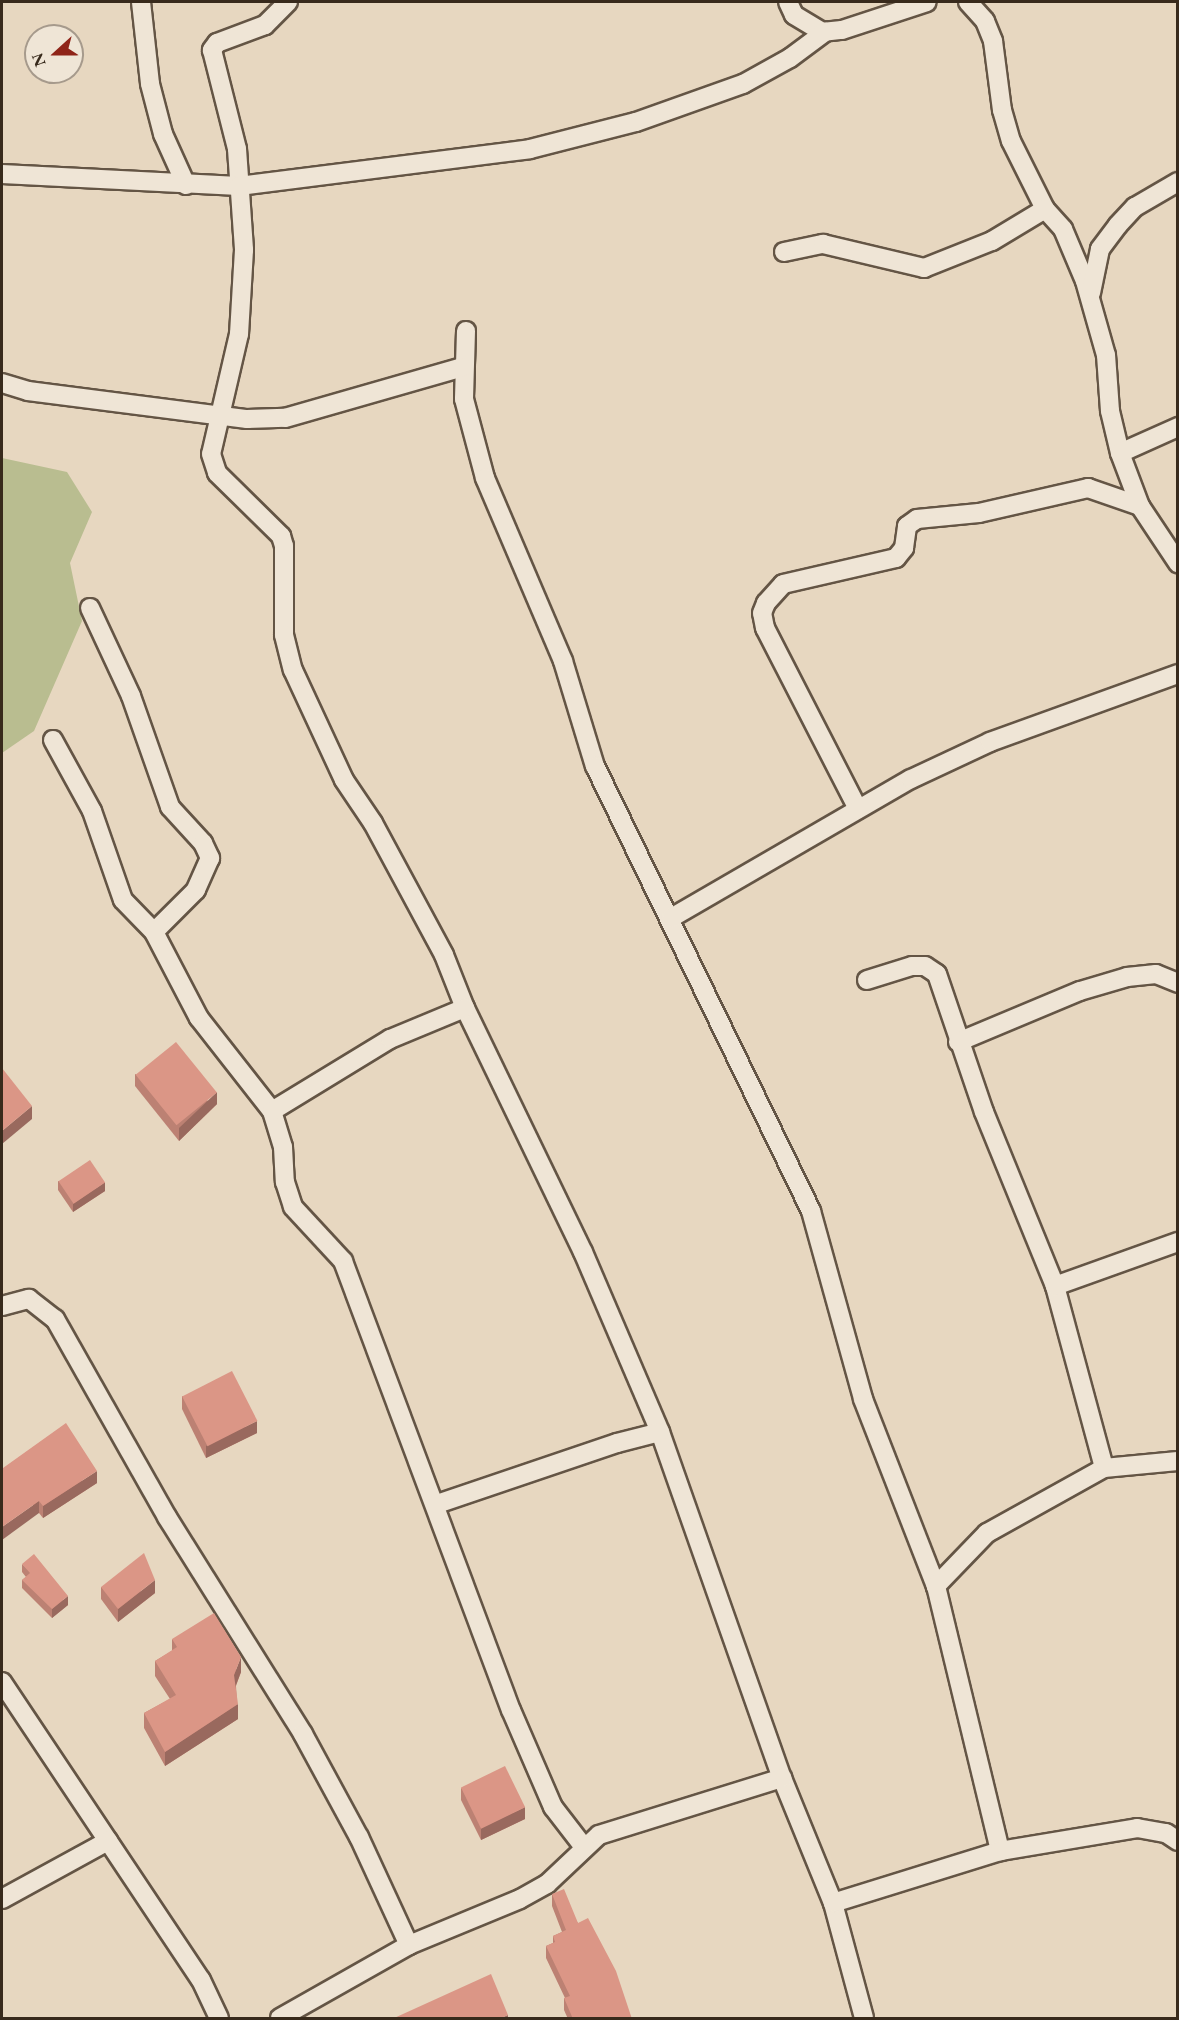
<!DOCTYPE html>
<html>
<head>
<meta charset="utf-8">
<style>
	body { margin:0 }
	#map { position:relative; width:1179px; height:2020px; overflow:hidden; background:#e7d7c0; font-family:"EB Garamond",serif }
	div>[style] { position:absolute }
	.green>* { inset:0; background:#b9bd90 }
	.roads { filter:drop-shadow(2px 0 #645545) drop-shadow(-2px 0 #645545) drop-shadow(0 2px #645545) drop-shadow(0 -2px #645545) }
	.minor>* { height:18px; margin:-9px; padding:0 9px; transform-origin:9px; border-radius:9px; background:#efe5d6 }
	.wall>* { inset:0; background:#bc8173 }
	.shaded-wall>* { inset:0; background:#99695e }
	.building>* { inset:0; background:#db9686; transform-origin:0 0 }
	span { translate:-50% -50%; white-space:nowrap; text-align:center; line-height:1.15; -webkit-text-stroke:5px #efe5d6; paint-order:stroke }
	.frame { position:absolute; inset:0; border:3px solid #382a1c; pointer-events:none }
	.north { position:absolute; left:24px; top:24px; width:60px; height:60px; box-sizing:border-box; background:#efe5d6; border:2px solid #a69a8c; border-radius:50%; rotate:249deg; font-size:16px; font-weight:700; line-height:24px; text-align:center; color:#382a1c }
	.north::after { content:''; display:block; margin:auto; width:21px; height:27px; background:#8f2418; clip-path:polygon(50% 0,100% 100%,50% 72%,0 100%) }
</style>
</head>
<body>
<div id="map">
	<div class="green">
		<div style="clip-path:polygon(2px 458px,67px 472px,92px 512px,70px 563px,82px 621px,34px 731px,2px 753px)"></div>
	</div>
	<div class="roads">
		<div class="minor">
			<div style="left:141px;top:2px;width:82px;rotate:83.7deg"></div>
			<div style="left:150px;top:84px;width:52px;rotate:75.4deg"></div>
			<div style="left:163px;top:134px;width:56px;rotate:65.7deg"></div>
			<div style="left:288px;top:2px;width:33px;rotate:135deg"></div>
			<div style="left:265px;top:25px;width:51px;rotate:159.4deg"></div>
			<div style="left:217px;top:43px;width:9px;rotate:126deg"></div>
			<div style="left:212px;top:50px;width:102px;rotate:75.8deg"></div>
			<div style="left:237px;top:149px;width:101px;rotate:86deg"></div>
			<div style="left:244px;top:250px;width:84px;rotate:93.4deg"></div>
			<div style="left:239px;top:334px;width:123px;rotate:103.1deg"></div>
			<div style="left:211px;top:454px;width:20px;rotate:72deg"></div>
			<div style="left:217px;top:473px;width:90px;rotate:44.5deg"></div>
			<div style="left:281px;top:536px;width:10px;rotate:73deg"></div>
			<div style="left:284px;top:546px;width:89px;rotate:90deg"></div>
			<div style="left:284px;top:635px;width:36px;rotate:76deg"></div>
			<div style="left:293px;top:670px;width:121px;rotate:65.1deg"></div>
			<div style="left:344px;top:780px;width:52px;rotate:56deg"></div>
			<div style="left:373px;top:823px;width:150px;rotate:61.7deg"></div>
			<div style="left:444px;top:955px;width:57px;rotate:68.4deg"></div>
			<div style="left:465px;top:1008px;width:271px;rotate:64.2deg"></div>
			<div style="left:583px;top:1252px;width:196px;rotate:66.8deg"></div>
			<div style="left:660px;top:1432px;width:367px;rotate:70.6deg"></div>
			<div style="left:782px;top:1778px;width:135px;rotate:67.8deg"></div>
			<div style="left:833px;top:1903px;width:119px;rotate:74.9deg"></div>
			<div style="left:788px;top:2px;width:14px;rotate:65deg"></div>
			<div style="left:794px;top:15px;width:33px;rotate:31deg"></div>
			<div style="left:822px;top:32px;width:20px;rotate:-6deg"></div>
			<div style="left:842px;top:30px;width:89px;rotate:-18.2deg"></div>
			<div style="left:968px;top:2px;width:25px;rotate:48deg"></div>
			<div style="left:985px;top:21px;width:22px;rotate:68deg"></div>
			<div style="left:993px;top:41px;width:70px;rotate:82.6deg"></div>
			<div style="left:1002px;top:110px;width:32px;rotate:74deg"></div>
			<div style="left:1011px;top:141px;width:76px;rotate:63.4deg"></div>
			<div style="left:1045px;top:209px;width:27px;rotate:48deg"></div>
			<div style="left:1063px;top:229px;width:56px;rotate:67.1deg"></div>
			<div style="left:1085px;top:281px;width:77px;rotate:74.2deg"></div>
			<div style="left:1106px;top:355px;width:56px;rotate:85.9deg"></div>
			<div style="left:1110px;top:411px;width:43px;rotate:76.6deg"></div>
			<div style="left:1120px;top:453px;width:57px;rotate:69.3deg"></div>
			<div style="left:1140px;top:506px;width:69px;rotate:56.3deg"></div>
			<div style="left:2px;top:174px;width:237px;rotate:2.9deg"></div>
			<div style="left:239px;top:186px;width:293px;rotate:-7.2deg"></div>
			<div style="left:530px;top:149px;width:109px;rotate:-14.3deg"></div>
			<div style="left:636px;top:122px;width:114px;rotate:-19.6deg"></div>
			<div style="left:743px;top:84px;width:54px;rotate:-29deg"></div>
			<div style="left:790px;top:58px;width:44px;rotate:-36.6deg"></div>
			<div style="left:784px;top:252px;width:40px;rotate:-12deg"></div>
			<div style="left:823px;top:244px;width:104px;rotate:13.4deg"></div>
			<div style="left:924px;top:268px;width:73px;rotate:-21.7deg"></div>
			<div style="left:992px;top:241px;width:62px;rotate:-31.1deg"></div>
			<div style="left:1091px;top:293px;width:45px;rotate:-78.4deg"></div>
			<div style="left:1100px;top:249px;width:30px;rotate:-53deg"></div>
			<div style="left:1118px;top:225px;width:25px;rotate:-47deg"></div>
			<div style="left:1135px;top:207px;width:50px;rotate:-30.2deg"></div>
			<div style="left:466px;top:331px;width:68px;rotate:91.7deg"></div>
			<div style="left:464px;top:399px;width:82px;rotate:75.1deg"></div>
			<div style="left:485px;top:478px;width:199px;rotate:66.9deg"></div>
			<div style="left:563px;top:661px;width:110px;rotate:73.1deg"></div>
			<div style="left:595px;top:766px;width:495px;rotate:64.1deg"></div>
			<div style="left:811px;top:1211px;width:195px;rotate:74.5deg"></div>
			<div style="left:863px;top:1399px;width:201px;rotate:68.7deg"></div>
			<div style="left:936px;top:1586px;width:273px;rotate:76.4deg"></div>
			<div style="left:2px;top:383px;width:27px;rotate:17deg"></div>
			<div style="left:28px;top:391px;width:221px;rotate:7.3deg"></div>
			<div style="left:247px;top:419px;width:38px;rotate:-2deg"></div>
			<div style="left:285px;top:418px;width:185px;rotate:-16deg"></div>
			<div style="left:1120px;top:453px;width:64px;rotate:-24.1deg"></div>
			<div style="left:90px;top:608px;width:97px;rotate:65deg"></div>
			<div style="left:131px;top:696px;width:118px;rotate:70.6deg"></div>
			<div style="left:170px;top:807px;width:49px;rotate:47.5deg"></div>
			<div style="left:203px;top:843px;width:17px;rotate:65deg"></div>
			<div style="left:210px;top:858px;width:35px;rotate:114deg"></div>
			<div style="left:196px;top:890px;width:59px;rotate:135deg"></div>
			<div style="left:53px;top:740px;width:81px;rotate:61.2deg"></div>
			<div style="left:92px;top:811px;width:94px;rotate:70.8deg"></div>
			<div style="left:123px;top:900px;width:45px;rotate:45.9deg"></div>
			<div style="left:154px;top:932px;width:97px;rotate:62.4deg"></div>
			<div style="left:199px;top:1018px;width:118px;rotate:51.9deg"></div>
			<div style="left:272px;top:1111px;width:38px;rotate:73deg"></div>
			<div style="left:283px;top:1147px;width:35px;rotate:87deg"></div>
			<div style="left:285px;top:1182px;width:26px;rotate:72deg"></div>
			<div style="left:293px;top:1207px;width:74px;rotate:47.2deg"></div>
			<div style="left:343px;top:1261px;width:479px;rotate:69.5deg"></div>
			<div style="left:511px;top:1710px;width:106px;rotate:66.6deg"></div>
			<div style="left:553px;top:1807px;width:49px;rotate:52.4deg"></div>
			<div style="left:858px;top:809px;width:203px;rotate:-117.2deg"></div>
			<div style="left:765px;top:628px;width:15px;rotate:-101deg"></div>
			<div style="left:762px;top:613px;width:11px;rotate:-68deg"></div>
			<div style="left:766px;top:603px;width:25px;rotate:-48deg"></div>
			<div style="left:783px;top:584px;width:116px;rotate:-13deg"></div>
			<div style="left:896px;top:558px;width:13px;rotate:-51deg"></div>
			<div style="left:904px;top:548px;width:22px;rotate:-82deg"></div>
			<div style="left:907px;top:526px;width:12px;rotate:-35deg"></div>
			<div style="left:917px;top:519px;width:62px;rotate:-5.5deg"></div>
			<div style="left:979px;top:513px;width:112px;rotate:-12.9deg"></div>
			<div style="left:1088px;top:488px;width:55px;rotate:19.1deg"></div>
			<div style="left:671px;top:918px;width:277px;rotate:-30.1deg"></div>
			<div style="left:911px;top:779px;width:87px;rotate:-25.1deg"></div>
			<div style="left:990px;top:742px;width:200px;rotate:-19.9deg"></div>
			<div style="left:867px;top:980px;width:47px;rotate:-17.3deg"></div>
			<div style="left:912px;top:966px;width:13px"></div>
			<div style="left:925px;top:966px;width:14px;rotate:34deg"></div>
			<div style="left:937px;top:974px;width:146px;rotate:71.2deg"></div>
			<div style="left:984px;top:1112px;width:188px;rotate:67.8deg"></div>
			<div style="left:1055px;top:1286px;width:188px;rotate:74.9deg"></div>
			<div style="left:1104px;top:1468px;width:134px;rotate:150.9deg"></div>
			<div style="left:987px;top:1533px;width:74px;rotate:133.9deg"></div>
			<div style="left:958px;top:1042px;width:132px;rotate:-22.7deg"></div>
			<div style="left:1080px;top:991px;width:49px;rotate:-16.6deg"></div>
			<div style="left:1127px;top:977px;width:29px;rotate:-6deg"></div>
			<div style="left:1156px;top:974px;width:24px;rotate:22deg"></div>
			<div style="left:272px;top:1111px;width:138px;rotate:-31.4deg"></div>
			<div style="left:390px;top:1039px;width:81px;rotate:-22.5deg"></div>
			<div style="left:1055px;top:1286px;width:131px;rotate:-19.7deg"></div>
			<div style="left:2px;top:1306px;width:28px;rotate:-15deg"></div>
			<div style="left:29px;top:1299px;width:33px;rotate:38deg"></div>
			<div style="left:55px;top:1319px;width:227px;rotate:60.5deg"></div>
			<div style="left:167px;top:1517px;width:256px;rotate:57.9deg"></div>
			<div style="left:303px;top:1734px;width:117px;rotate:61.5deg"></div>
			<div style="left:359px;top:1837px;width:119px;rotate:65.2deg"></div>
			<div style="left:1104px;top:1468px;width:74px;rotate:-5.4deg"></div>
			<div style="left:437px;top:1504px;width:190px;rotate:-18.7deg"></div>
			<div style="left:617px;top:1443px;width:44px;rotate:-14.3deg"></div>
			<div style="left:2px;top:1682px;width:358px;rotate:56.3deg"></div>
			<div style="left:201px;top:1980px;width:42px;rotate:64.7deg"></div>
			<div style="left:2px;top:1899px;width:121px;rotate:-28.7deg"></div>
			<div style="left:833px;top:1903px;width:175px;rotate:-17.3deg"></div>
			<div style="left:1000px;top:1851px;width:139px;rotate:-9.5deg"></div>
			<div style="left:1137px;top:1828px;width:29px;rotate:10deg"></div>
			<div style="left:1166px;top:1833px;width:14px;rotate:34deg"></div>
			<div style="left:280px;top:2018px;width:148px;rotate:-29.5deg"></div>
			<div style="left:409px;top:1945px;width:120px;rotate:-22.5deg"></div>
			<div style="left:520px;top:1899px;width:31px;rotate:-29deg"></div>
			<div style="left:547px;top:1884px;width:71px;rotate:-43.3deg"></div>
			<div style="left:599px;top:1835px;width:192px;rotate:-17.3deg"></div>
		</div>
	</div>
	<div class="wall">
		<div style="clip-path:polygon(135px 1074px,217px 1104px,179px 1141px,135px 1086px)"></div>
		<div style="clip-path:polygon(58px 1181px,105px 1191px,73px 1212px,58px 1190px)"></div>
		<div style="clip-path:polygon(182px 1396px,257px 1433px,206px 1458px,182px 1409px)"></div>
		<div style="clip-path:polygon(3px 1468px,97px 1483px,43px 1518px)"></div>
		<div style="clip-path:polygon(22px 1564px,68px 1605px,52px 1618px,22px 1588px,22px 1580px,26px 1577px,22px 1572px)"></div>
		<div style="clip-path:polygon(101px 1587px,155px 1593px,118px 1622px,101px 1599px)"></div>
		<div style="clip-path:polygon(172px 1639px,241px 1672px,236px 1686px,238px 1719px,165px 1766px,144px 1728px,144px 1713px,170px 1699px,155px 1676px,155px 1661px,172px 1651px)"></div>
		<div style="clip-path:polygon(461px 1788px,525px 1819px,481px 1840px,461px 1800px)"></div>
		<div style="clip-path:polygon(552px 1894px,578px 1923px,632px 2019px,568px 2019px,564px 2010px,564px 1998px,565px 1998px,546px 1958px,546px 1946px,553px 1943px,553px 1936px,562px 1932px,552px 1906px)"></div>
	</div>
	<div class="shaded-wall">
		<div style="clip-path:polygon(217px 1092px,217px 1104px,179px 1141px,179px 1128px)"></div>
		<div style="clip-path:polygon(32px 1106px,32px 1119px,2px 1144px,2px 1131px)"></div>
		<div style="clip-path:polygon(105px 1182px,105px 1191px,73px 1212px,73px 1204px)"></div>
		<div style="clip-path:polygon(257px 1421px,257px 1433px,206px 1458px,206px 1446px)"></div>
		<div style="clip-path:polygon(97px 1471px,97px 1483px,43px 1518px,43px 1506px)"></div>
		<div style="clip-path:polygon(39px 1501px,39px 1513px,2px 1540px,2px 1527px)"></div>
		<div style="clip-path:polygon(155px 1580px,155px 1593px,118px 1622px,118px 1609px)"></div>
		<div style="clip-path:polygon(68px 1596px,68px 1605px,52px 1618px,52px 1609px)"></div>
		<div style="clip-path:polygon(241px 1657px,241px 1672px,234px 1690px,234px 1675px)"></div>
		<div style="clip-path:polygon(238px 1704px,238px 1719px,165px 1766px,165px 1752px)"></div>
		<div style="clip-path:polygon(525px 1807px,525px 1819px,481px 1840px,481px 1828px)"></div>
		<div style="clip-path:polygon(508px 2015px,508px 2019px,499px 2019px)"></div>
	</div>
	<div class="building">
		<div style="left:176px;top:1042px;width:65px;height:52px;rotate:51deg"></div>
		<div style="clip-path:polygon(2px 1068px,32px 1106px,2px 1131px)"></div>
		<div style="left:90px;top:1160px;width:27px;height:38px;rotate:56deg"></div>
		<div style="left:232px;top:1371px;width:56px;height:56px;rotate:63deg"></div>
		<div style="clip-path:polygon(66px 1423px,97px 1471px,43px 1506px,39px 1501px,2px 1527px,2px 1466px,3px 1468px)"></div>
		<div style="clip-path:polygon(144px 1553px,155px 1580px,118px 1609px,101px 1587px)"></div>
		<div style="clip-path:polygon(34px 1554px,68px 1596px,52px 1609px,22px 1580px,30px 1573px,22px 1564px)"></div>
		<div style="clip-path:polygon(214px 1613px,241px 1657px,234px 1675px,238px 1704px,165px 1752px,144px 1713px,176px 1695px,155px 1661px,177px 1647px,172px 1639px)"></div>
		<div style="left:505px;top:1766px;width:46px;height:49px;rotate:64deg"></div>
		<div style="clip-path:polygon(564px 1889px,578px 1923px,588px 1918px,616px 1971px,632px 2019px,573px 2019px,564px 1998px,570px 1996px,546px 1946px,555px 1942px,553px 1936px,566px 1930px,552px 1894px)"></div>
		<div style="clip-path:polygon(491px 1974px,508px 2015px,499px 2019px,392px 2019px)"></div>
	</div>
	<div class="frame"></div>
	<div class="north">N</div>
</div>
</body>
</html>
